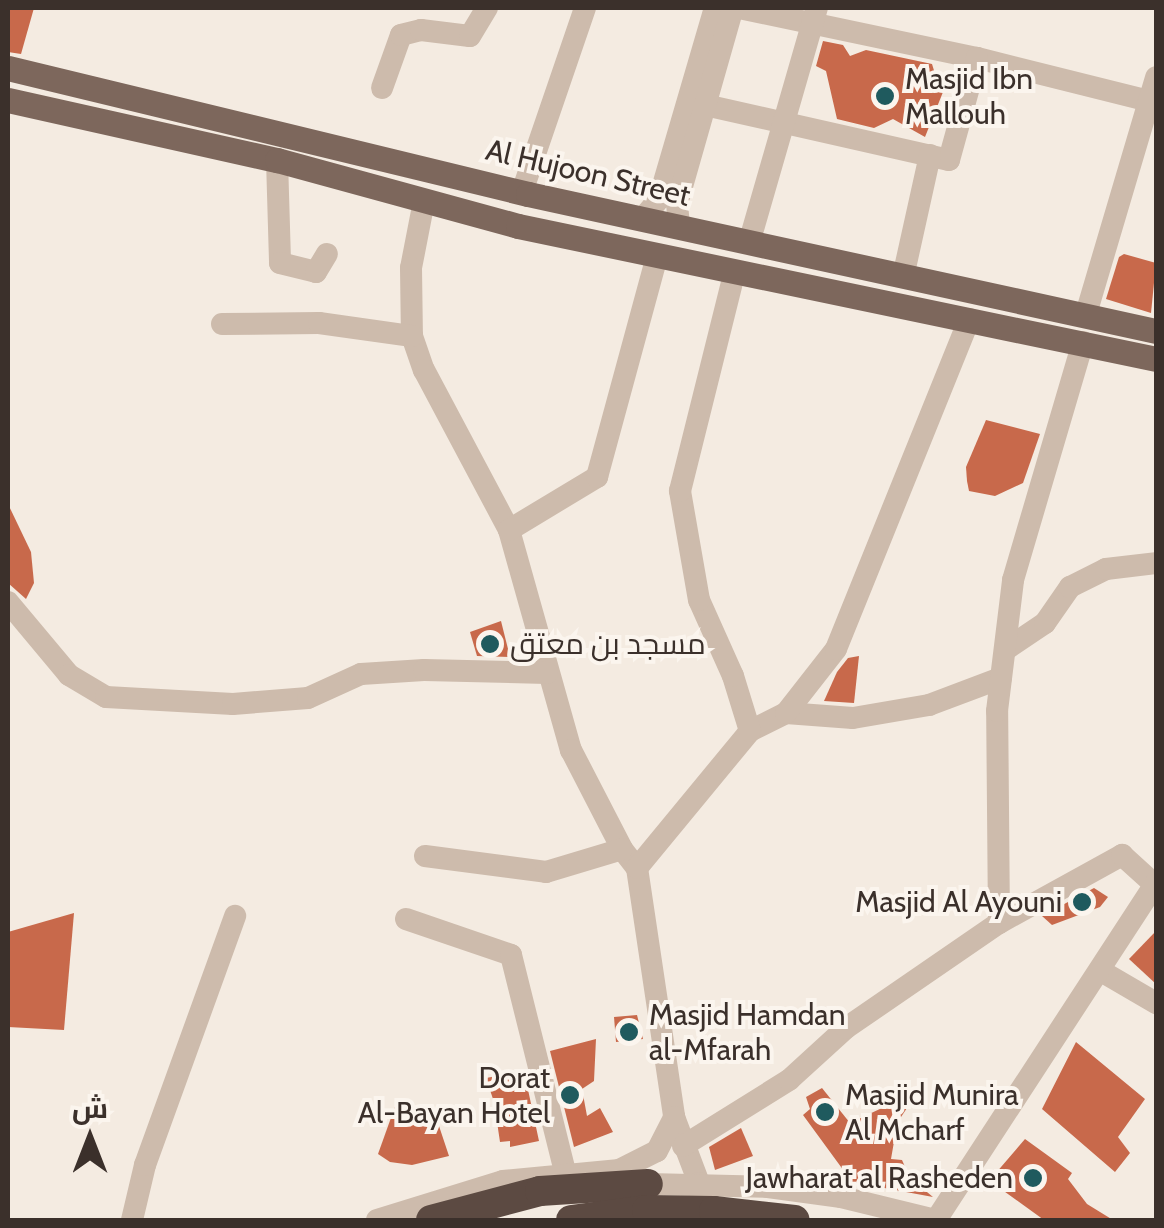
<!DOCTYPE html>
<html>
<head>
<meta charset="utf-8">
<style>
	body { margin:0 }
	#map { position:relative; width:1164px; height:1228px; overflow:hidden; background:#f4ebe1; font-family:Cabin,Cairo,sans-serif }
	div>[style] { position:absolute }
	.building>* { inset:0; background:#c8694b }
	.minor>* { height:22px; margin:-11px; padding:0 11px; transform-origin:11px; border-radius:11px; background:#cdbbac }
	.major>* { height:25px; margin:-12.5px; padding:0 12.5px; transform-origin:12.5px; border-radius:12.5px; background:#7d675c }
	.highway>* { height:30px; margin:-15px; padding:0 15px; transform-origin:15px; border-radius:15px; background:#5c4a42 }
	.dots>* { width:28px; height:28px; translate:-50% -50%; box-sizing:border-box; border:5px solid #fbf5ee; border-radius:50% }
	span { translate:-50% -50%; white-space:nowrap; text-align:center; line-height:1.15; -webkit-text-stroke:8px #fbf5ee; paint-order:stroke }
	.poi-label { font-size:30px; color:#3b302b }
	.left { translate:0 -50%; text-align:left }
	.right { translate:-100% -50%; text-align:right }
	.street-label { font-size:30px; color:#3b302b }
	.frame { position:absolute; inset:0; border:10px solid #3b302b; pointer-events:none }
	.north { position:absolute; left:40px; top:1088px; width:100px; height:100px; -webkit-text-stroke:8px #fbf5ee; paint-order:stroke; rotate:0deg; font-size:28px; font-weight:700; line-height:40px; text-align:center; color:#3b302b }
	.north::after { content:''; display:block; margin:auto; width:35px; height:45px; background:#3b302b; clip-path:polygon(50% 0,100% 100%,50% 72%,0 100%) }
</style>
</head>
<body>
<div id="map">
	<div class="building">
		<div style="clip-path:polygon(8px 8px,34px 8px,21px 54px,8px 52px)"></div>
		<div style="clip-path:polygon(823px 41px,843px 45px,850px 56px,866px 50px,932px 64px,936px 77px,947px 82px,925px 137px,893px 119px,874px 128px,837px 119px,826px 71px,816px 66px)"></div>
		<div style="clip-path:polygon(1124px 254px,1156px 263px,1151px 313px,1106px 299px,1119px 257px)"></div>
		<div style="clip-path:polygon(986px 420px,1040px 434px,1023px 483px,995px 496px,969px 491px,967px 481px,966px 467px)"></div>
		<div style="clip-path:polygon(8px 504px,31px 552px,34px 583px,26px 599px,8px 583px)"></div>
		<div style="clip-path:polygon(501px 621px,510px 657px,477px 656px,470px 632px)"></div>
		<div style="clip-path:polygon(859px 656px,854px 703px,824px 701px,837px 672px,848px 658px)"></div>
		<div style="clip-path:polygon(1094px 888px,1108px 897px,1100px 907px,1052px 925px,1042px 916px)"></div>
		<div style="clip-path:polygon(74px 913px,64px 1030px,8px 1027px,8px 932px)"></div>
		<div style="clip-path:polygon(1156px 931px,1156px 984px,1129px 959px)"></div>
		<div style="clip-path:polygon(637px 1015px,643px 1039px,616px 1042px,614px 1017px)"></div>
		<div style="clip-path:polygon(596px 1039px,594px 1081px,582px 1089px,587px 1116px,600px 1108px,613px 1132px,574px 1147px,550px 1051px)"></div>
		<div style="clip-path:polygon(1076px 1042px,1145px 1099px,1118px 1137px,1130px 1153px,1115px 1172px,1042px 1109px)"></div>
		<div style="clip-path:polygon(524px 1071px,539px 1141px,510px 1147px,510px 1141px,500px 1142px,494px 1102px,486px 1078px)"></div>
		<div style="clip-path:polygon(822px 1088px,850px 1123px,899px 1100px,907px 1108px,891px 1132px,895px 1136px,891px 1159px,902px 1160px,910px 1178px,933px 1197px,852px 1182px,803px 1115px,810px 1109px,806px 1097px)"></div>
		<div style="clip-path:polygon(397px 1101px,436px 1117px,449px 1156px,412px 1165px,390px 1162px,378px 1154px)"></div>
		<div style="clip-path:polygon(741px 1128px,753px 1156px,715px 1170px,709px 1147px)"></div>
		<div style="clip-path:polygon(1025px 1139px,1072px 1173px,1068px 1179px,1087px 1204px,1113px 1220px,1044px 1220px,994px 1184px,999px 1177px,995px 1174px)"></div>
	</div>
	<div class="minor">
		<div style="left:739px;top:8px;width:243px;rotate:11.9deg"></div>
		<div style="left:977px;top:58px;width:177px;rotate:14deg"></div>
		<div style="left:382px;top:88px;width:56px;rotate:-70.3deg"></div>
		<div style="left:401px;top:35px;width:21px;rotate:-14deg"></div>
		<div style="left:421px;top:30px;width:49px;rotate:7deg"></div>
		<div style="left:470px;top:36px;width:33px;rotate:-59deg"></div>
		<div style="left:705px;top:105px;width:250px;rotate:12.7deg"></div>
		<div style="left:949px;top:160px;width:106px;rotate:-74.6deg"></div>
		<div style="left:277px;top:160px;width:103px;rotate:88.3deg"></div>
		<div style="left:280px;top:263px;width:37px;rotate:14deg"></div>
		<div style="left:316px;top:272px;width:21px;rotate:-59deg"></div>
		<div style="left:522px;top:192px;width:194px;rotate:-71.1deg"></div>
		<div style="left:424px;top:201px;width:68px;rotate:101deg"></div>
		<div style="left:411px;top:268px;width:68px;rotate:89.2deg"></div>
		<div style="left:412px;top:336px;width:36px;rotate:71deg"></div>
		<div style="left:424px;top:370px;width:181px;rotate:62deg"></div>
		<div style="left:509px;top:530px;width:229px;rotate:74.3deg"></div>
		<div style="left:571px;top:750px;width:111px;rotate:62.7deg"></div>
		<div style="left:622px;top:849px;width:24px;rotate:52deg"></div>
		<div style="left:637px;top:868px;width:252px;rotate:81.5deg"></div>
		<div style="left:674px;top:1117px;width:71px;rotate:69.3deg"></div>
		<div style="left:699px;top:1183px;width:37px;rotate:87deg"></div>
		<div style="left:643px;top:218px;width:25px;rotate:-50deg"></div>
		<div style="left:659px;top:199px;width:199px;rotate:-73.7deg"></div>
		<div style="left:679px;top:226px;width:22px;rotate:-95deg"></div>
		<div style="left:677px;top:204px;width:204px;rotate:-74.1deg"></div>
		<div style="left:749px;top:243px;width:245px;rotate:-73.9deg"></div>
		<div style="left:903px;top:277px;width:125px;rotate:-77.5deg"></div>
		<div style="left:1086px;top:314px;width:247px;rotate:-73.5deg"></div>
		<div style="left:222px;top:324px;width:97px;rotate:-0.6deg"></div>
		<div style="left:319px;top:323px;width:94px;rotate:8deg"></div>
		<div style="left:509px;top:530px;width:103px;rotate:-31.1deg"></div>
		<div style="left:597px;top:477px;width:229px;rotate:-74.8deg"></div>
		<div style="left:8px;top:602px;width:95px;rotate:50.1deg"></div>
		<div style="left:69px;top:675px;width:43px;rotate:30.7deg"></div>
		<div style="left:106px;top:697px;width:127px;rotate:3.2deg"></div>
		<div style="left:233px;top:704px;width:75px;rotate:-4.6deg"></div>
		<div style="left:308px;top:698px;width:58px;rotate:-24.4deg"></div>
		<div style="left:361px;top:674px;width:63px;rotate:-3.6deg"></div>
		<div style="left:424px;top:670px;width:123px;rotate:1.4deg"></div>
		<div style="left:1005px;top:650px;width:48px;rotate:-34deg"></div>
		<div style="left:1045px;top:623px;width:44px;rotate:-55.2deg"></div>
		<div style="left:1070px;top:587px;width:40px;rotate:-26.6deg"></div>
		<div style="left:1106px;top:569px;width:50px;rotate:-6.8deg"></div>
		<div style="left:786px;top:713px;width:67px;rotate:4.3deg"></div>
		<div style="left:853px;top:718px;width:77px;rotate:-9.7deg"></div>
		<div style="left:929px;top:705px;width:77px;rotate:-20.6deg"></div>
		<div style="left:750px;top:731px;width:40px;rotate:-26.6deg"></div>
		<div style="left:786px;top:713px;width:81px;rotate:-52deg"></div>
		<div style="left:836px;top:649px;width:356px;rotate:-68deg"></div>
		<div style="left:425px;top:856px;width:122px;rotate:7.5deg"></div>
		<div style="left:546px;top:872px;width:79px;rotate:-16.8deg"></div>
		<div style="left:637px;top:868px;width:178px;rotate:-50.5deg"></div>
		<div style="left:750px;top:731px;width:58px;rotate:-107.2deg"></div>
		<div style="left:733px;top:676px;width:83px;rotate:-114.1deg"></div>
		<div style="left:699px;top:600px;width:111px;rotate:-99.9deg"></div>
		<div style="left:680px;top:491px;width:224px;rotate:-76deg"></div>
		<div style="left:406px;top:919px;width:111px;rotate:18.9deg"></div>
		<div style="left:511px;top:955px;width:224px;rotate:76deg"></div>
		<div style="left:999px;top:923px;width:212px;rotate:-90.5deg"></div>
		<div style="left:997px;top:711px;width:132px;rotate:-83deg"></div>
		<div style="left:1013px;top:580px;width:248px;rotate:-73.6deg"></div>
		<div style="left:1101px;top:971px;width:64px;rotate:30.2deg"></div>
		<div style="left:683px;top:1146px;width:125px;rotate:-31.9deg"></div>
		<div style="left:789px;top:1080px;width:77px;rotate:-42.4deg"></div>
		<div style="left:846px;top:1028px;width:186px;rotate:-34.5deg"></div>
		<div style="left:999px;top:923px;width:141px;rotate:-28.9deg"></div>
		<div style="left:1122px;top:855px;width:43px;rotate:42.2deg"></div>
		<div style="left:636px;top:1178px;width:13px;rotate:27deg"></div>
		<div style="left:648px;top:1184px;width:120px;rotate:1.4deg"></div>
		<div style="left:768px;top:1187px;width:74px;rotate:7.8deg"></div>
		<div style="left:841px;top:1197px;width:97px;rotate:13.7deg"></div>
		<div style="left:132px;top:1220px;width:57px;rotate:-76.7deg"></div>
		<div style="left:145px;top:1165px;width:265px;rotate:-70.1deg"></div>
		<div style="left:377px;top:1220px;width:132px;rotate:-17.2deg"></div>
		<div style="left:503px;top:1181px;width:117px;rotate:-5.4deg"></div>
		<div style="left:619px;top:1170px;width:42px;rotate:-26.6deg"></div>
		<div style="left:657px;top:1151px;width:38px;rotate:-63deg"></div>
		<div style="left:936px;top:1220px;width:403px;rotate:-56.9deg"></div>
	</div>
	<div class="major">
		<div style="left:8px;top:68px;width:535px;rotate:13.62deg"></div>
		<div style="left:528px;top:194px;width:643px;rotate:12.31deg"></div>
		<div style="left:8px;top:100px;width:276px;rotate:12.6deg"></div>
		<div style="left:277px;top:160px;width:250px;rotate:15.3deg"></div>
		<div style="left:518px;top:226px;width:652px;rotate:11.78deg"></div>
	</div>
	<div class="highway">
		<div style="left:431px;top:1220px;width:113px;rotate:-14.9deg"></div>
		<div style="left:540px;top:1191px;width:108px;rotate:-3.7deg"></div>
		<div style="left:571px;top:1220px;width:77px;rotate:-7.5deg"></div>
		<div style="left:647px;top:1210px;width:67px;rotate:0.9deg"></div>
		<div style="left:714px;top:1211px;width:81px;rotate:6.3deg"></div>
	</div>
	<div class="dots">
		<div style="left:885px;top:96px;background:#1f5a5e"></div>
		<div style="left:490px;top:644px;background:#1f5a5e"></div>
		<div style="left:1082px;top:902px;background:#1f5a5e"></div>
		<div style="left:629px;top:1032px;background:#1f5a5e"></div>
		<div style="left:570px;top:1095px;background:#1f5a5e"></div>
		<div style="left:825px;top:1112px;background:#1f5a5e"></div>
		<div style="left:1033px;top:1178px;background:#1f5a5e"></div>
	</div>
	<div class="poi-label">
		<span class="left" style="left:905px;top:96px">Masjid Ibn<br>Mallouh</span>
		<span class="left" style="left:510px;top:644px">مسجد بن معتق</span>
		<span class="right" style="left:1062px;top:902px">Masjid Al Ayouni</span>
		<span class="left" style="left:649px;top:1032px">Masjid Hamdan<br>al-Mfarah</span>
		<span class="right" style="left:550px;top:1095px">Dorat<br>Al-Bayan Hotel</span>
		<span class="left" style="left:845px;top:1112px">Masjid Munira<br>Al Mcharf</span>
		<span class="right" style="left:1013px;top:1178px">Jawharat al Rasheden</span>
	</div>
	<div class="street-label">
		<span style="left:588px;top:173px;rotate:13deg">Al Hujoon Street</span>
	</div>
	<div class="frame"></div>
	<div class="north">ش</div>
</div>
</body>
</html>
